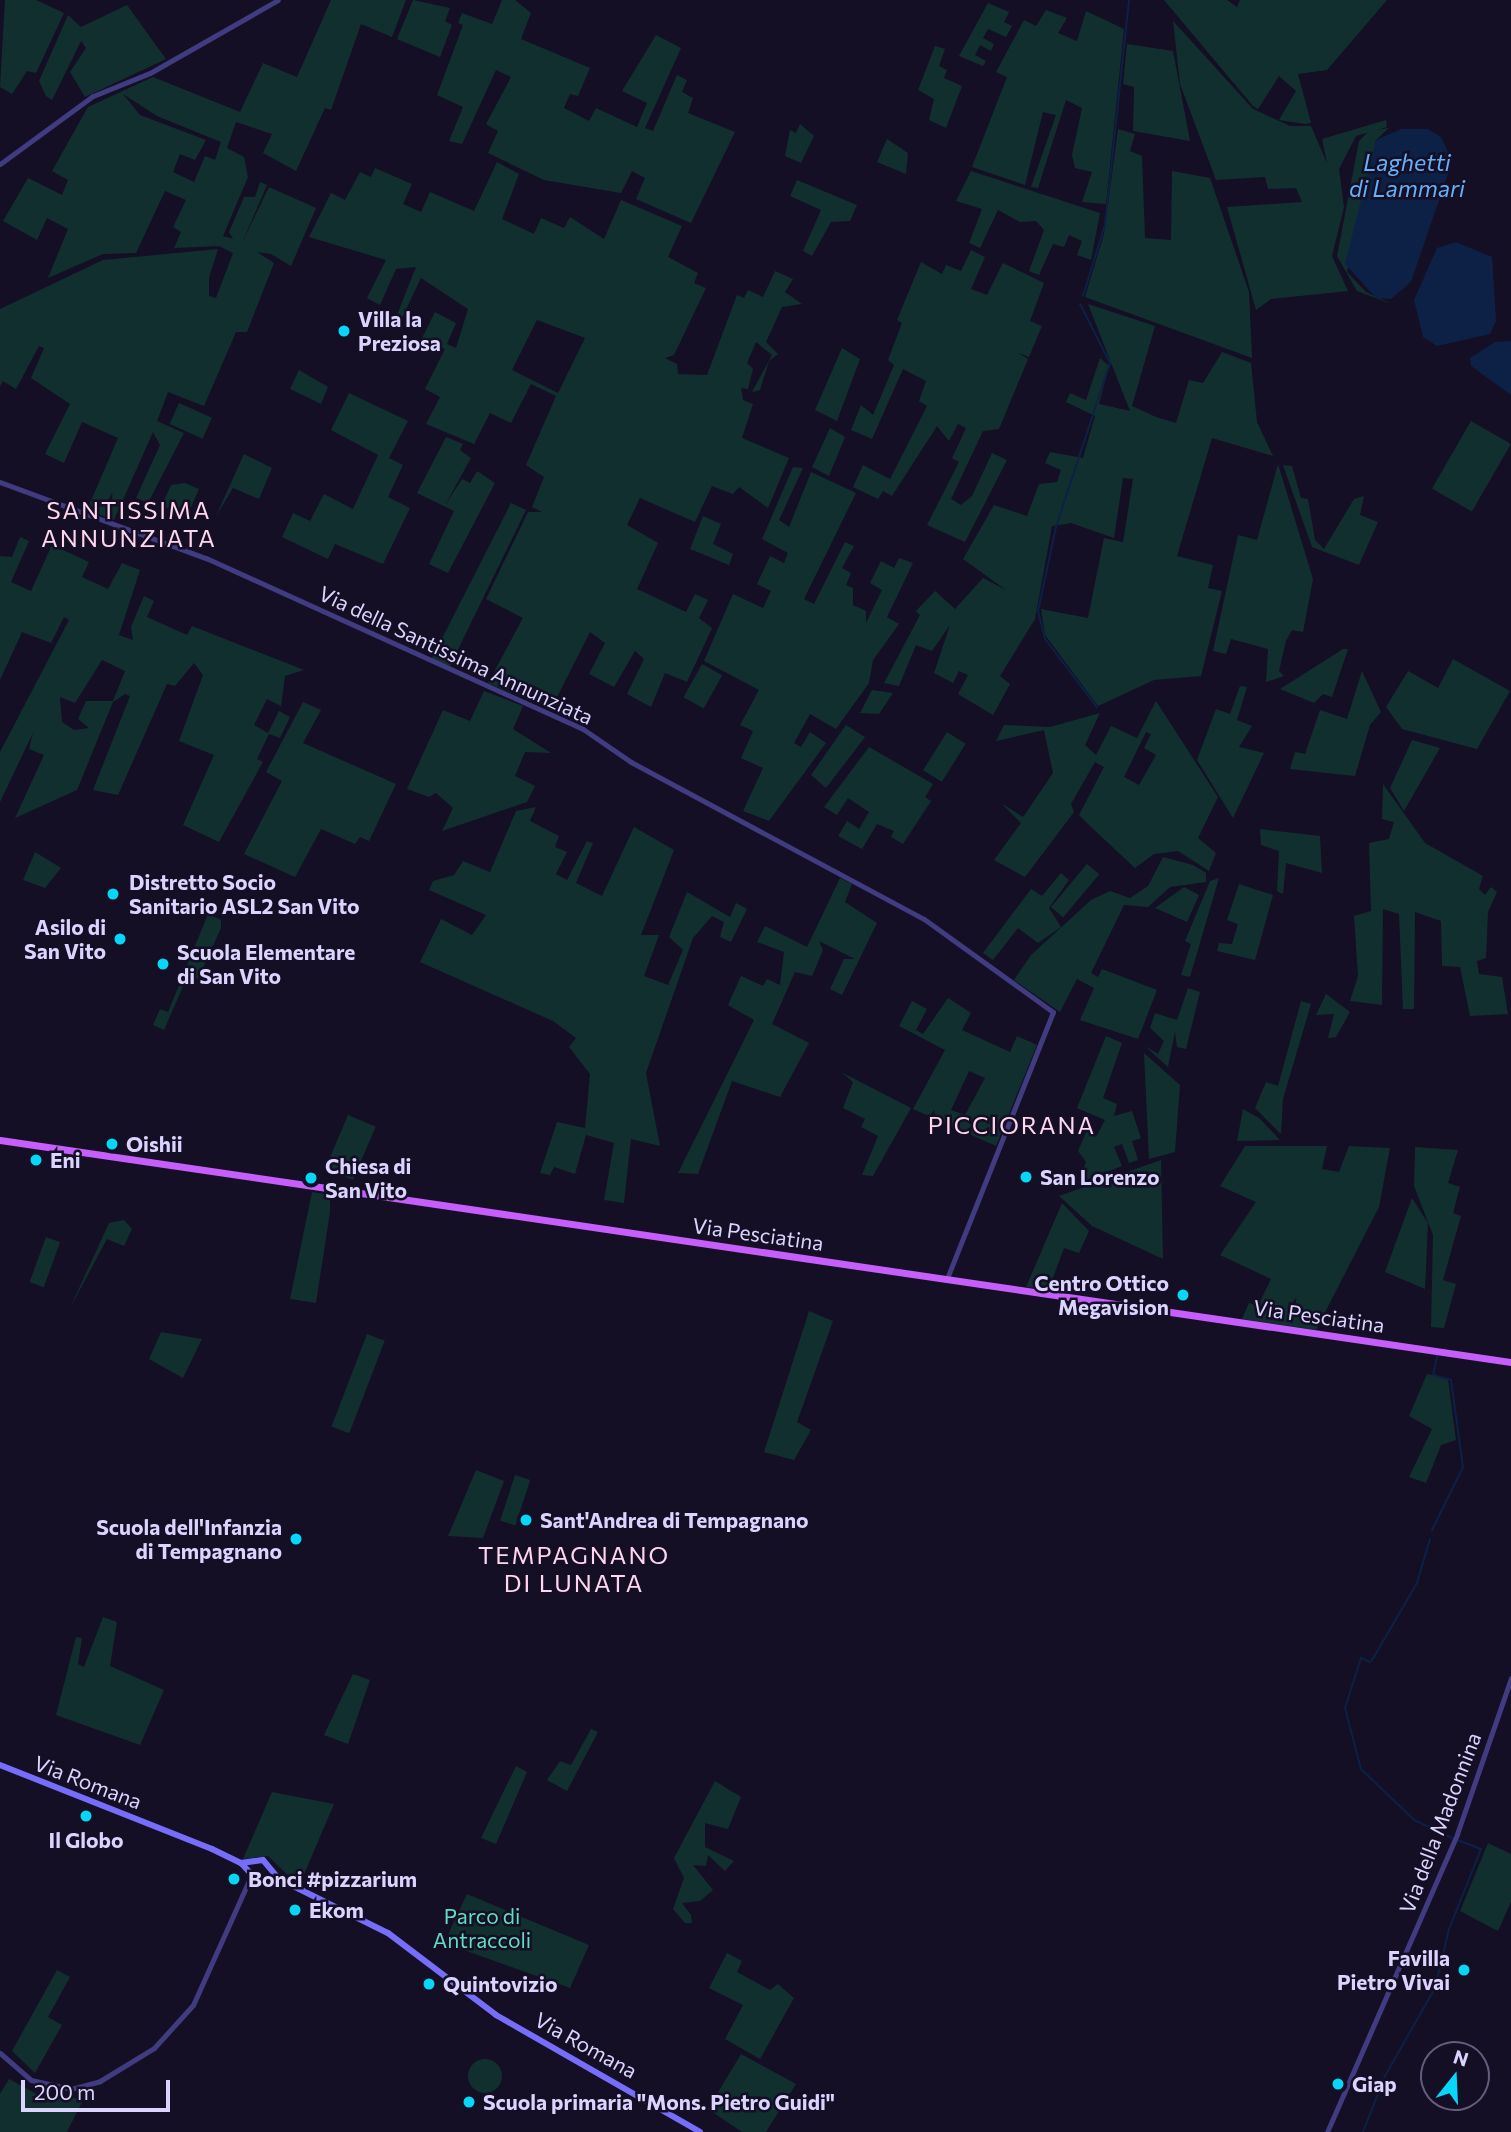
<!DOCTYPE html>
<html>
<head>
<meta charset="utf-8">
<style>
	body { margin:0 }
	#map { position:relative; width:1511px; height:2132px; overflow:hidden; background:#140f25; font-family:Commissioner,sans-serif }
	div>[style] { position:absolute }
	.green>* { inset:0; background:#122f2f; transform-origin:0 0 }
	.round { border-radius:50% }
	.water>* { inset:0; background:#0d2046 }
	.stream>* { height:2px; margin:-1px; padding:0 1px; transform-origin:1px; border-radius:1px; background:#0d2046 }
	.tertiary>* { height:5px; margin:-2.5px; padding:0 2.5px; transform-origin:2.5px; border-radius:2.5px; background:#413c82 }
	.secondary>* { height:6px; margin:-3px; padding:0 3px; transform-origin:3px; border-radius:3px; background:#766efb }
	.primary>* { height:7px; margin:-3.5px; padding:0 3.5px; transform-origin:3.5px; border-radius:3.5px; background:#c65efb }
	.dots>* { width:19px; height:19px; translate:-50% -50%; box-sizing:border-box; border:4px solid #140f25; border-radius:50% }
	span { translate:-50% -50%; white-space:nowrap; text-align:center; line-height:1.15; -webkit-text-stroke:5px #140f25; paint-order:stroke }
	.poi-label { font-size:21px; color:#dad4fe; font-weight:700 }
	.left { translate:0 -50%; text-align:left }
	.right { translate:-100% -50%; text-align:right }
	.street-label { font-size:21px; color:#dad4fe }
	.park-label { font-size:21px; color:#61ddc2 }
	.water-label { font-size:23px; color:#65b0fb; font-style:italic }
	.quarter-label { font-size:24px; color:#fed6ee; letter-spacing:2px }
	.north { position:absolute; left:1420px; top:2041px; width:70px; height:70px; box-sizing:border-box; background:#140f25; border:2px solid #635e7c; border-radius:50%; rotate:18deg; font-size:19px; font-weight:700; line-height:28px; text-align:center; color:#dad4fe }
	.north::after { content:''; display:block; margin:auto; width:24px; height:32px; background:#06d7f8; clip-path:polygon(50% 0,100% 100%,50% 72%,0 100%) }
	.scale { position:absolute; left:21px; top:2080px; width:149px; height:32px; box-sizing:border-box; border:4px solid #dad4fe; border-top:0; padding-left:9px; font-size:21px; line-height:24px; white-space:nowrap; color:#dad4fe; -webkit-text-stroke:5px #140f25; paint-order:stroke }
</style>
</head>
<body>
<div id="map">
	<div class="green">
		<div style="clip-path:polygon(5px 0,36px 0,64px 13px,36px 73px,27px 71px,12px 94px,0 87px)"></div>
		<div style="clip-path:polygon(evenodd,331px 0,406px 0,392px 37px,361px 24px,331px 110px,325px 108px,296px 171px,263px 153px,272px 134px,236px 122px,227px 148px,244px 157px,248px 177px,223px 236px,233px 239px,229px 232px,244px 197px,255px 197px,260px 182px,267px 185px,242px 243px,269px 187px,316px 208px,291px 266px,271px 254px,257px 252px,274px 263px,247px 332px,236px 332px,204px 406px,168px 392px,157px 421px,184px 433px,148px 503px,136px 498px,160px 445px,153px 432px,114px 520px,87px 510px,118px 438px,82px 422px,64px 463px,45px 454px,70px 404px,31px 378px,44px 348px,39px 346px,16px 389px,3px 381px,0 386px,0 309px,103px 260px,218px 249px,209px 278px,209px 296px,216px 298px,233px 253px,219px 246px,174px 248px,181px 232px,173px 227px,186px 200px,165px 191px,136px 253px,103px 254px,48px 278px,68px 229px,47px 218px,37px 240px,3px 221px,28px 178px,62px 195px,68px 180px,52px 171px,88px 107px,153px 77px,240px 112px,263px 63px,297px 77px,331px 0,123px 94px,157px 116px,221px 142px,215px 160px,205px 156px,194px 182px,173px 172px,180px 154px,195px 160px,206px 140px,140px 115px,123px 94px)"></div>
		<div style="clip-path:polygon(413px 0,450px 8px,445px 21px,452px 25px,440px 57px,397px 39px)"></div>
		<div style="clip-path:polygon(502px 0,515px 0,531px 13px,521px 39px,590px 68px,578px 96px,570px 94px,564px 108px,589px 121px,596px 108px,637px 127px,647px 103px,622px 91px,656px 35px,681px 48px,645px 128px,653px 131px,677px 75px,687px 80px,682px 92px,693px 98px,688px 113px,735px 132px,691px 223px,636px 199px,645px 178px,632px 171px,621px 193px,544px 180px,488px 153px,498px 131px,486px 124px,511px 77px,496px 70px,462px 144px,449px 141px,463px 107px,437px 95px,463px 25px,458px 23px,462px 13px,492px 24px)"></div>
		<div style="clip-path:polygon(1164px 0,1227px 0,1237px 7px,1240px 0,1387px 0,1327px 70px,1298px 74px,1311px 123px,1305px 124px,1279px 120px,1296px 91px,1279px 76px,1258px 109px,1253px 106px)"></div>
		<div style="clip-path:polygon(988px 3px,1009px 12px,1004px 22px,1012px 26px,1006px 37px,988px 29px,983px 38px,994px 44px,991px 51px,980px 45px,975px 55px,986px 61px,983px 66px,959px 56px)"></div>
		<div style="clip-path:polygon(127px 5px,166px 59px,85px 97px,70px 72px,86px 48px,81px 41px,52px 100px,46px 96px,39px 81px,68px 15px,81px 27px)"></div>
		<div style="clip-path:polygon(1046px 10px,1067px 18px,1058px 33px,1077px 41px,1086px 11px,1124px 29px,1106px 204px,1082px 202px,1092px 172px,1075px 168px,1072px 155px,1082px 108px,1066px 100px,1038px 188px,1031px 187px,1056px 115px,1043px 112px,1025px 185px,972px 167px,1007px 77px,996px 72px,1024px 20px,1036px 26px)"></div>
		<div style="clip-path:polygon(1173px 21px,1253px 109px,1290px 126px,1311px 126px,1327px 163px,1322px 139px,1386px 120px,1387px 127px,1356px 136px,1339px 169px,1344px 207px,1332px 256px,1348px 291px,1271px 299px,1256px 310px,1227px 207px,1302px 202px,1296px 188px,1268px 189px,1265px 177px,1216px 180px,1180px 84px)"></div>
		<div style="clip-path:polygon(1127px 44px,1173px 51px,1190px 141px,1133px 131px,1134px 87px,1123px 84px)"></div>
		<div style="clip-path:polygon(935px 46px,945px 49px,939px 66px,947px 70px,944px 78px,962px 86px,946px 128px,929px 120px,934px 99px,918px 90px)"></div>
		<div style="clip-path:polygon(800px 124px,814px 136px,801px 163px,785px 156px,790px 130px,796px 133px)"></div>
		<div style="clip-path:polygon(1389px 128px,1376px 140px,1347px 272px,1366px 292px,1392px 304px,1357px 291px,1337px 256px,1359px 141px,1369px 131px)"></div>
		<div style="clip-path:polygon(1118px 129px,1135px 134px,1130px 151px,1142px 156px,1145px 238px,1171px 240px,1172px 171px,1210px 178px,1249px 292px,1252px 358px,1085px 297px,1104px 234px)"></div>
		<div style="clip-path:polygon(887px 139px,908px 153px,906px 174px,877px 162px)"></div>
		<div style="clip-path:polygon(evenodd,497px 162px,519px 174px,502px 219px,534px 234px,541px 218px,564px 228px,570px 217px,604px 239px,621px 200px,682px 226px,668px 257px,698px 273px,694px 283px,706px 288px,674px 355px,665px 358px,677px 364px,678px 374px,707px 375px,737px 295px,744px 298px,748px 290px,763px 297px,775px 271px,793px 279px,785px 292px,802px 304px,782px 307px,766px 342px,778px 354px,769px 361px,760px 390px,752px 392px,772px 355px,756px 342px,747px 363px,753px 369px,748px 389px,741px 388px,743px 400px,753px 404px,742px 438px,789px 458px,768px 508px,739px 487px,733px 494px,712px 486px,695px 522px,640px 498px,627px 525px,658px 543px,637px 589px,686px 612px,695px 594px,708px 600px,699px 618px,712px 628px,687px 682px,665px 673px,651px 707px,627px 694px,644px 659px,635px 651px,614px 687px,589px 674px,605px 643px,590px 632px,551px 709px,488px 683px,523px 618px,486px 599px,528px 512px,542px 512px,532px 507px,544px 477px,526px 465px,556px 396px,531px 384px,511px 423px,490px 413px,474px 444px,426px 424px,440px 397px,425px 389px,445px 349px,421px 340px,435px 312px,456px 323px,447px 344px,456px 348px,468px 309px,421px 278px,400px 322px,395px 320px,416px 267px,396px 269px,380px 305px,367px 298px,386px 260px,309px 237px,331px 193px,345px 200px,360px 172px,371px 177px,375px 168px,412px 184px,403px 204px,421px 212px,430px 192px,474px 211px,497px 162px,537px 320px,585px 338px,558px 393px,512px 370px,537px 320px)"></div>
		<div style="clip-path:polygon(971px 171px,1100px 213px,1091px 260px,1077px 255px,1082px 241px,1069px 235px,1064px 247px,1053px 244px,1039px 275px,1029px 271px,1044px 230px,1036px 221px,1020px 222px,998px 210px,980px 248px,969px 243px,982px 209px,956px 201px)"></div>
		<div style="clip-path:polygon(797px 180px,857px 205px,850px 221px,831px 222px,812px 256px,803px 251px,821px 210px,790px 196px)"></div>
		<div style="clip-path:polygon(971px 250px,985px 257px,971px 289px,987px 295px,1003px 263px,1044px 283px,1030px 321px,1042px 326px,1029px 357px,1018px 353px,1028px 359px,999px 429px,983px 431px,951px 499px,961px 505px,972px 496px,992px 453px,1007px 460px,965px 542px,927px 525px,959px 462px,952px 458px,966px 428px,958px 424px,949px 441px,937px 426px,892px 496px,883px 491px,878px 499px,853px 487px,863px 465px,890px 479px,927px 406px,919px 401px,926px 381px,903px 369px,872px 439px,851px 430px,861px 405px,873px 415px,894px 365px,888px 360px,902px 323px,897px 320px,921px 262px,942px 274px,946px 265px,961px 271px)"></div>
		<div style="clip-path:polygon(1088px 304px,1155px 326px,1132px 406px,1156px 417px,1176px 423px,1189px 380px,1203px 383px,1222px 352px,1251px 363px,1257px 422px,1273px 456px,1212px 438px,1177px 556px,1213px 565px,1208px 588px,1222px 591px,1201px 676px,1154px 680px,1098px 706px,1045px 635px,1041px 609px,1088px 618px,1104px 538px,1123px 542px,1133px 479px,1123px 478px,1114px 538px,1071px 523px,1052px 526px,1035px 619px,1000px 676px,1010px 684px,993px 715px,958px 694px,968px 675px,959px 671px,953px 683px,934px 673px,950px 625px,932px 651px,916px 645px,899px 686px,884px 683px,920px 615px,916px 611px,935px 591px,955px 609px,983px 578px,1006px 590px,963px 559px,994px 505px,1027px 516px,1039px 484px,1057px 482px,1061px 470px,1045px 463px,1050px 452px,1083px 458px,1095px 416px,1066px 402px,1070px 393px,1086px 400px,1100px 358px,1109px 366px,1099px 404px,1130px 411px)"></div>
		<div style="clip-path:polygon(842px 348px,860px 359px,837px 421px,815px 410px)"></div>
		<div style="clip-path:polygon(299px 370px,328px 387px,321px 404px,290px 389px)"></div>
		<div style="clip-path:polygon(349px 393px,408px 421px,389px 458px,403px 465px,388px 497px,410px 508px,383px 564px,335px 544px,328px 559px,282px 537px,293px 513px,310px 521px,324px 494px,353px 509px,378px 455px,331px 430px)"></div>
		<div style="left:179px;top:403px;width:36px;height:23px;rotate:24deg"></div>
		<div style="left:1471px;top:421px;width:46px;height:78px;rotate:30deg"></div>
		<div style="clip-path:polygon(830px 428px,845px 437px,829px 476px,812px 467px)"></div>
		<div style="clip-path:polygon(446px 437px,463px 444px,460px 450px,471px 458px,445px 505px,462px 479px,470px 483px,477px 471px,495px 483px,448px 573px,429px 564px,454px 511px,417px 493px)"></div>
		<div style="clip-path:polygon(244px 454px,272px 468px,259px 499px,233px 488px,216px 516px)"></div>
		<div style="clip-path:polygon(1278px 464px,1313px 579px,1303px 632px,1292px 630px,1286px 641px,1279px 671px,1284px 676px,1266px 682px,1268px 649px,1231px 639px,1226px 654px,1213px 651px,1238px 535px,1257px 540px)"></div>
		<div style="clip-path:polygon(1283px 465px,1292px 466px,1301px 498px,1308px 499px,1315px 540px,1324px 549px,1354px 499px,1364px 496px,1360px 515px,1378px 522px,1359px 565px,1312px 547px)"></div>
		<div style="clip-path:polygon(793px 467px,803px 468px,779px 520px,789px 527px,811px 472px,856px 493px,804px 599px,814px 604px,845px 542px,854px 546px,842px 568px,851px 573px,846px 585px,853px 588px,853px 605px,866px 611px,866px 623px,882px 590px,870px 583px,881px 561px,894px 568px,899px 558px,913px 563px,887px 617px,899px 624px,873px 660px,869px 683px,836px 729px,810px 714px,794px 743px,801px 747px,810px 732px,826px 743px,769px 821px,743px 811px,763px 768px,741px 758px,753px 731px,740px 725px,759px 690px,704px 661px,733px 594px,763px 608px,771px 591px,757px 584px,770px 556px,784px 563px,788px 553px,762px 539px)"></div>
		<div style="clip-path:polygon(185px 483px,199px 489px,189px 512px,161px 507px,171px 485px)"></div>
		<div style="clip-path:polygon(511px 503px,526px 510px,450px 666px,431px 660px)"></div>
		<div style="clip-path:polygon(703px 516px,721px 524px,713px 544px,733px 554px,729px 565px,690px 549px)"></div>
		<div style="clip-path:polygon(evenodd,20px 537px,29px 541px,11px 582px,31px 591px,52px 545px,89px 562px,82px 577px,108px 589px,122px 563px,140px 570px,119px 635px,133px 640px,131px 627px,144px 596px,154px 601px,147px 617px,187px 635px,192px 626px,304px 670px,285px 676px,281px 706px,267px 699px,254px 725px,268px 733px,279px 711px,290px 717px,280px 738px,269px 734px,257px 759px,263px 762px,219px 842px,183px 825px,214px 755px,179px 741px,203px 675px,194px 663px,175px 686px,167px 684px,118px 795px,93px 790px,130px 696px,125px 694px,113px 702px,77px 790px,15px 818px,44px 755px,29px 749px,33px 733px,0 802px,0 752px,69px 620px,64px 617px,51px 643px,22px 632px,0 680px,0 556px,12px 557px,20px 537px,102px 660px,125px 671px,113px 701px,86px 701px,78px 719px,89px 728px,74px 730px,62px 722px,60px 697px,75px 703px,102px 660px)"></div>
		<div style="clip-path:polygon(1343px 649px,1348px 649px,1332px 697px,1323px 694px,1314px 703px,1280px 689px)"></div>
		<div style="clip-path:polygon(1453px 659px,1510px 691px,1477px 749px,1402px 729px,1386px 707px,1408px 671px,1438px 688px)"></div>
		<div style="left:702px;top:664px;width:23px;height:38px;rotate:29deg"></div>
		<div style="clip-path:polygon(1362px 671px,1381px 712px,1370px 725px,1355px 776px,1290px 769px,1295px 752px,1305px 754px,1320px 710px,1347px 719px)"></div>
		<div style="clip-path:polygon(1240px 686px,1247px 687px,1237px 720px,1252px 726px,1239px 747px,1264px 753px,1233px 818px,1197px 760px,1216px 709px,1230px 714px)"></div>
		<div style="clip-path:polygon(872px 690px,893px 693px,879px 714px,860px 713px)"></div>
		<div style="clip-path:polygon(484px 691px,523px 706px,513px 729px,551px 753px,525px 752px,515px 776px,535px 786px,527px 802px,442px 831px,453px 808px,436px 793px,429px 797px,407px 789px,443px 710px,470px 721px)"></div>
		<div style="clip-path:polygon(evenodd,1156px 701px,1218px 797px,1198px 838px,1216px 853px,1209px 871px,1178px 851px,1154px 854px,1135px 868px,1091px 827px,1079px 815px,1104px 767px,1095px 762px,1071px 804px,1074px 812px,1025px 877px,994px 860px,1021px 823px,1001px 803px,1023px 817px,1053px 773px,1044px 730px,996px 741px,1004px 725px,1050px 727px,1100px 713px,1085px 745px,1096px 755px,1111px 726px,1137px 738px,1156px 701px,1146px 732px,1151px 734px,1144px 748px,1156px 755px,1139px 785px,1124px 777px,1146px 732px)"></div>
		<div style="clip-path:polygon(303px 702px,321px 710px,303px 743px,396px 784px,369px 841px,360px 837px,355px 844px,321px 829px,295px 877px,244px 854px,282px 781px,266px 772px)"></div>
		<div style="clip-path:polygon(846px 725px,865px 737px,826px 788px,811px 775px)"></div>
		<div style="left:947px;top:732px;width:22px;height:45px;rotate:32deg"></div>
		<div style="clip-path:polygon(1412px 740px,1440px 748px,1404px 811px,1390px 788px)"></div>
		<div style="clip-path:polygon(869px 747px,933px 784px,925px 797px,931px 801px,903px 844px,891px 837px,894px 831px,877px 824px,862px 849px,838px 836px,847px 821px,859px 829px,869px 812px,848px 798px,837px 815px,824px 807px)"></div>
		<div style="clip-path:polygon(1383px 784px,1425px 843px,1483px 876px,1479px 889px,1485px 895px,1491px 887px,1497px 892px,1488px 912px,1486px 958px,1477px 961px,1479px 974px,1502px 977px,1508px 1014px,1470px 1016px,1460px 967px,1442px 966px,1441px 921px,1415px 912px,1414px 1009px,1403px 1009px,1399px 914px,1383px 909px,1382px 1005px,1350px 1001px,1358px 976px,1354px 916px,1371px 911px,1369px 843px,1389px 839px,1394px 822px,1382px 819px)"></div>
		<div style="clip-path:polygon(536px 807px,530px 821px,559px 836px,555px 847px,567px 852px,556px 874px,567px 880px,587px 841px,593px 843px,576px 883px,602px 896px,634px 827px,674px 850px,641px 935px,659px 935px,644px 976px,668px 985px,683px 950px,669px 937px,687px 892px,730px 917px,736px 903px,747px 909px,731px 942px,720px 937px,724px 922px,712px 916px,693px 938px,646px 1073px,660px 1146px,631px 1139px,624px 1203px,604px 1200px,614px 1143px,586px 1135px,575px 1174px,554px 1167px,550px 1175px,540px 1173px,557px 1122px,585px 1128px,590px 1074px,569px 1047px,576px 1038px,553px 1021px,420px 962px,441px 919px,472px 935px,486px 915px,429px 890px,433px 881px,454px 875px,463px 861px,490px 872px,516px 811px)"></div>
		<div style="clip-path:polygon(1260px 829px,1320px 836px,1322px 873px,1286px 863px,1283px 894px,1277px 891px,1279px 851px,1261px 845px)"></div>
		<div style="clip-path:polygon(35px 852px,61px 868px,45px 888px,23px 880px)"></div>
		<div style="clip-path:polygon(1163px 857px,1193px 865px,1206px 873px,1206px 882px,1170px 887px,1148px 907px,1124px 905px,1091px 973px,1098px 977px,1102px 969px,1157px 990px,1138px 1039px,1080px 1020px,1094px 988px,1077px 979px,1060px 1012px,1014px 980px,1031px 955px,1091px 900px,1110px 891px,1130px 898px,1148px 886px)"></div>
		<div style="left:1087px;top:864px;width:16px;height:56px;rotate:40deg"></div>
		<div style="clip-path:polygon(1061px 873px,1069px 880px,1049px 908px,1061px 927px,1038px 943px,1018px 928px,993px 960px,983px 953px,1031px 889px,1042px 896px)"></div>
		<div style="clip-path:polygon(840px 878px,852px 884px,845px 902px,877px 923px,842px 995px,830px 989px,844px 959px,855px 959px,819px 941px,823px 950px,812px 976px,795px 972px,772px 1024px,809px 1043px,780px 1097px,732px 1081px,698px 1174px,678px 1173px,754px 1020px,728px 1005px,741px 976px,763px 986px,767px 979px,780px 985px,784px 952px,757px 942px,765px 926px,807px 947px)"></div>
		<div style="clip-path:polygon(1219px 878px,1190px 977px,1181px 975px,1191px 944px,1185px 941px,1210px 881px)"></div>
		<div style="clip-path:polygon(1239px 884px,1273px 895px,1255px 960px,1217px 951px,1219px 943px,1232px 944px,1238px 924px,1227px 920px)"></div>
		<div style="clip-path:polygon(1184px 887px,1199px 895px,1187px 922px,1155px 908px)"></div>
		<div style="clip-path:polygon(208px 914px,221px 920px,221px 928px,198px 979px,188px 975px,164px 1030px,153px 1025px,160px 1009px,168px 1012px)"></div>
		<div style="clip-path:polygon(1188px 988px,1200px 992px,1186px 1049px,1177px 1047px,1175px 1032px,1168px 1067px,1145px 1046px,1158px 1054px,1164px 1041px,1150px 1028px,1155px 1013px,1177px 1020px)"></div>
		<div style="clip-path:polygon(1326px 994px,1350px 1012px,1336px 1037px,1328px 1038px,1334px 1014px,1316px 1015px)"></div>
		<div style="clip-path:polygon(evenodd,948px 998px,971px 1013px,962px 1030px,1010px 1052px,1017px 1036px,1037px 1045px,996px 1146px,913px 1109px,945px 1050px,899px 1026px,912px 1001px,927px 1009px,916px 1030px,923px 1034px,948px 998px,969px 1071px,985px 1078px,965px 1115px,951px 1110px,969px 1071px)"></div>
		<div style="clip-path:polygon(1301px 1001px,1311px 1004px,1283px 1099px,1281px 1134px,1255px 1108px,1266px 1082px,1278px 1086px)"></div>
		<div style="clip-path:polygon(1106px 1036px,1122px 1043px,1103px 1098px,1117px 1104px,1114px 1116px,1132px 1111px,1141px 1138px,1132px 1141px,1138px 1160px,1129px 1163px,1122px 1144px,1114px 1147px,1122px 1166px,1078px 1183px,1086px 1162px,1078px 1151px,1087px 1130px,1097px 1135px,1105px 1120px,1077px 1108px)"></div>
		<div style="clip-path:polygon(1144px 1053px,1180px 1085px,1175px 1152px,1149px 1159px)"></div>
		<div style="clip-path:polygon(841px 1072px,911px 1108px,873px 1176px,862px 1175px,878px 1136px,861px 1127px,865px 1119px,843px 1108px,853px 1082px)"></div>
		<div style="clip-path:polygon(1243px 1109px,1259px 1118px,1280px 1140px,1237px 1141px)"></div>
		<div style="left:348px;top:1115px;width:30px;height:58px;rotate:23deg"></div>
		<div style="clip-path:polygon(1245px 1146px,1327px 1146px,1322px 1169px,1339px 1172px,1349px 1146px,1390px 1148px,1379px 1207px,1316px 1330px,1242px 1319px,1249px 1303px,1258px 1306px,1271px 1279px,1220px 1255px,1256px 1202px,1220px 1186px)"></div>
		<div style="clip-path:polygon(1415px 1147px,1458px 1150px,1448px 1183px,1460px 1187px,1453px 1213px,1461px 1216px,1443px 1280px,1456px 1284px,1444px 1328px,1431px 1327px,1433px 1235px,1414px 1186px)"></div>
		<div style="clip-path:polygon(1161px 1160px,1163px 1259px,1092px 1226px,1059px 1196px)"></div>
		<div style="clip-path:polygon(312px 1192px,330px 1195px,330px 1212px,316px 1303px,290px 1299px)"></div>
		<div style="clip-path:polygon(1412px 1198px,1428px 1223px,1425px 1289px,1385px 1272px)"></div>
		<div style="clip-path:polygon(1062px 1203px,1089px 1231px,1079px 1253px,1064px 1248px,1051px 1283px,1063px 1291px,1026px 1287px)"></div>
		<div style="clip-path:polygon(124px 1220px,132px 1229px,124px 1246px,107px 1239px,70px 1308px,109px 1223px)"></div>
		<div style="left:46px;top:1237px;width:15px;height:48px;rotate:20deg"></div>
		<div style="clip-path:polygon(809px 1311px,833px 1321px,797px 1422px,811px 1430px,794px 1460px,764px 1452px)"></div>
		<div style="clip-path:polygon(161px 1332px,202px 1339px,183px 1378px,149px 1359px)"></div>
		<div style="left:367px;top:1334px;width:19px;height:99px;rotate:21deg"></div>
		<div style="clip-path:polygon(1427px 1374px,1448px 1379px,1456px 1440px,1441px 1445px,1426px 1483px,1409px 1477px,1432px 1429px,1409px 1416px)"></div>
		<div style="clip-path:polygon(476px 1470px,504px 1481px,483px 1538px,448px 1536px)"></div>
		<div style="left:515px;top:1475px;width:16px;height:48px;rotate:18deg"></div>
		<div style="clip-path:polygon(103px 1617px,117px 1622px,110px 1666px,164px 1690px,140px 1745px,56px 1715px,76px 1637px,82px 1638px,78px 1664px,84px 1667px)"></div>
		<div style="clip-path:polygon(353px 1674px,370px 1680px,348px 1744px,324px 1735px)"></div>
		<div style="clip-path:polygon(591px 1729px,598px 1732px,567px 1791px,547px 1780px,560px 1761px,571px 1765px)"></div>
		<div style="clip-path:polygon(516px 1766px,527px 1772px,496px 1844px,481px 1838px)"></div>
		<div style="clip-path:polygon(715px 1781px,741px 1797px,728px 1829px,705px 1823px,705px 1847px,734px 1861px,725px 1871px,708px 1855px,706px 1866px,693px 1865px,713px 1890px,700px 1901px,682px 1903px,691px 1915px,692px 1923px,685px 1923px,673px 1909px,684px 1878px,674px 1858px)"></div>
		<div style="clip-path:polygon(272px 1792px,334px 1804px,299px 1886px,268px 1856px,243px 1859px)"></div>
		<div style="clip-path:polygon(1488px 1843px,1511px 1854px,1511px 1902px,1498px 1931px,1460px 1911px)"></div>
		<div style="clip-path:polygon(467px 1894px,589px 1945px,570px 1988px,444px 1943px)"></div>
		<div style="clip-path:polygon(727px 1953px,742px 1961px,737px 1972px,770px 1990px,778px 1984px,794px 1998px,760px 2059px,725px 2039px,743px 2005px,709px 1988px)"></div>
		<div style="clip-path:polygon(57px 1970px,70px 1977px,48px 2017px,62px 2025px,35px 2073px,12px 2051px)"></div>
		<div style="clip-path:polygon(741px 2054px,796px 2084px,766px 2132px,742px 2132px,708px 2109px)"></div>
		<div class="round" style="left:468px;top:2059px;width:34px;height:34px"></div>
		<div style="clip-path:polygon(9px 2079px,42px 2097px,84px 2098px,67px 2132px,0 2132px,0 2094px)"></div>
	</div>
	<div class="water">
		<div style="clip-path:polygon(1401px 129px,1428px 129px,1441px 137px,1449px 154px,1448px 174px,1411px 282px,1391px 299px,1376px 298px,1345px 264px,1376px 140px)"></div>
		<div style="clip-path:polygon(1456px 242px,1492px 257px,1496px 321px,1490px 334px,1437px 346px,1423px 337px,1414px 300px,1437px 248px)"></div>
		<div style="clip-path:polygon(1511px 341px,1511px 395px,1471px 366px,1470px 358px,1495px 342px)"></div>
	</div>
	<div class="stream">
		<div style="left:1083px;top:296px;width:74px;rotate:-72.8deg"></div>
		<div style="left:1105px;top:225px;width:226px;rotate:-83.9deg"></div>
		<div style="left:1080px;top:304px;width:66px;rotate:63deg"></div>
		<div style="left:1110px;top:363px;width:173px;rotate:108.2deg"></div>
		<div style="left:1056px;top:527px;width:86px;rotate:102.1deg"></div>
		<div style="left:1038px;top:611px;width:29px;rotate:76deg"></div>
		<div style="left:1045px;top:639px;width:86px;rotate:52.6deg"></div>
		<div style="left:1432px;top:1530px;width:70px;rotate:-63.8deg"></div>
		<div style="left:1463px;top:1467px;width:88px;rotate:-97.9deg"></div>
		<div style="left:1451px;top:1380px;width:19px;rotate:-164deg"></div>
		<div style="left:1433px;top:1375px;width:23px;rotate:-77deg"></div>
		<div style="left:1430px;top:1539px;width:46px;rotate:106.5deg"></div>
		<div style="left:1417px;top:1583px;width:86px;rotate:120.2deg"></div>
		<div style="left:1374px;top:1657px;width:6px;rotate:129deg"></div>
		<div style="left:1370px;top:1662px;width:10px;rotate:-156deg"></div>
		<div style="left:1361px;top:1658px;width:52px;rotate:107.7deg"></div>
		<div style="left:1345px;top:1708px;width:63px;rotate:75.3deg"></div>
		<div style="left:1361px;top:1769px;width:74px;rotate:43.9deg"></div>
		<div style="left:1414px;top:1820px;width:42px;rotate:25.3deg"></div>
		<div style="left:1363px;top:2132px;width:60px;rotate:-68.6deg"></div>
		<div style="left:1385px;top:2076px;width:101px;rotate:-60.4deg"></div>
		<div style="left:1435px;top:1988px;width:61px;rotate:-76.7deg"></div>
		<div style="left:1449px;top:1929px;width:86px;rotate:-68.2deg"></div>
		<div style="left:1481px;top:1849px;width:25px;rotate:-159deg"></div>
	</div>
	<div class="tertiary">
		<div style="left:0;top:164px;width:115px;rotate:-36.2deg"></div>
		<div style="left:93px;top:96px;width:61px;rotate:-22deg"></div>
		<div style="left:150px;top:73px;width:147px;rotate:-29.7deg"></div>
		<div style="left:0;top:482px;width:220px;rotate:20.3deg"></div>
		<div style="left:206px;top:558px;width:414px;rotate:24.4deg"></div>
		<div style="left:583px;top:729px;width:58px;rotate:34.5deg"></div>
		<div style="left:631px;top:762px;width:332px;rotate:28.2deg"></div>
		<div style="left:924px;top:919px;width:159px;rotate:35.8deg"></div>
		<div style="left:1053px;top:1012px;width:287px;rotate:111.7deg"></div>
		<div style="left:0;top:2053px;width:41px;rotate:41.1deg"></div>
		<div style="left:31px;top:2080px;width:41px;rotate:12.7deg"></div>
		<div style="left:71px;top:2089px;width:30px;rotate:-15deg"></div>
		<div style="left:100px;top:2081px;width:63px;rotate:-31.4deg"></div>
		<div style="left:154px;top:2048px;width:58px;rotate:-47.8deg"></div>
		<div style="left:193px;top:2005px;width:141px;rotate:-65.8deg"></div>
		<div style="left:1327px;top:2132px;width:325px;rotate:-66.4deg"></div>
		<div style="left:1457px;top:1834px;width:165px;rotate:-70.9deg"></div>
	</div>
	<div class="secondary">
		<div style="left:0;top:1765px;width:228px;rotate:21.6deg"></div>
		<div style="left:212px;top:1849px;width:32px;rotate:26deg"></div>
		<div style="left:241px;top:1863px;width:22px;rotate:47deg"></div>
		<div style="left:256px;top:1879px;width:23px"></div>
		<div style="left:279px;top:1879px;width:122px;rotate:26.4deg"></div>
		<div style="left:388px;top:1933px;width:136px;rotate:37.2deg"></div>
		<div style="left:496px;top:2015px;width:235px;rotate:29.8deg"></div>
		<div style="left:241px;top:1863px;width:22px;rotate:-8deg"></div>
		<div style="left:263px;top:1860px;width:25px;rotate:50deg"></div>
	</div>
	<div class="primary">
		<div style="left:0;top:1140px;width:1527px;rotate:8.36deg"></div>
	</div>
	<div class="dots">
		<div style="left:344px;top:331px;background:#06d7f8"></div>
		<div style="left:113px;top:894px;background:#06d7f8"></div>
		<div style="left:120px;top:939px;background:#06d7f8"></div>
		<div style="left:163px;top:964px;background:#06d7f8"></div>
		<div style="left:112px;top:1144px;background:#06d7f8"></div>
		<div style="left:36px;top:1160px;background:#06d7f8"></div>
		<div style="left:1026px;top:1177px;background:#06d7f8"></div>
		<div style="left:311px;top:1178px;background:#06d7f8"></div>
		<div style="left:1183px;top:1295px;background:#06d7f8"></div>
		<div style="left:526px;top:1520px;background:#06d7f8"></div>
		<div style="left:296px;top:1539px;background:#06d7f8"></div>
		<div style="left:86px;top:1816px;background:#06d7f8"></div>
		<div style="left:234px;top:1879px;background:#06d7f8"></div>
		<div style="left:295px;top:1910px;background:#06d7f8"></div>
		<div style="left:1464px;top:1970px;background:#06d7f8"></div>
		<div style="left:429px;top:1984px;background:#06d7f8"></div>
		<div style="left:1338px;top:2084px;background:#06d7f8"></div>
		<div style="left:469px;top:2102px;background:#06d7f8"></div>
	</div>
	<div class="poi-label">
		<span class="left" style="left:358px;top:331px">Villa la<br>Preziosa</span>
		<span class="left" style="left:129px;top:894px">Distretto Socio<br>Sanitario ASL2 San Vito</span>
		<span class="right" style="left:106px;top:939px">Asilo di<br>San Vito</span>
		<span class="left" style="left:177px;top:964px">Scuola Elementare<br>di San Vito</span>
		<span class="left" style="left:126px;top:1144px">Oishii</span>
		<span class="left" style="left:50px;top:1160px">Eni</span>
		<span class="left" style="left:325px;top:1178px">Chiesa di<br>San Vito</span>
		<span class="left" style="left:1040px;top:1177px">San Lorenzo</span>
		<span class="right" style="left:1169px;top:1295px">Centro Ottico<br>Megavision</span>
		<span class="left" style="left:540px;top:1520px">Sant'Andrea di Tempagnano</span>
		<span class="right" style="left:282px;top:1539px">Scuola dell'Infanzia<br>di Tempagnano</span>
		<span style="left:86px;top:1840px">Il Globo</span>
		<span class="left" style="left:248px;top:1879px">Bonci #pizzarium</span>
		<span class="left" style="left:309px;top:1910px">Ekom</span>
		<span class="right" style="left:1450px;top:1970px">Favilla<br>Pietro Vivai</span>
		<span class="left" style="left:443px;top:1984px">Quintovizio</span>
		<span class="left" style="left:1352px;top:2084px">Giap</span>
		<span class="left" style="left:483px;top:2102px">Scuola primaria "Mons. Pietro Guidi"</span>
	</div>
	<div class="street-label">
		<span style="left:456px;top:655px;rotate:25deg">Via della Santissima Annunziata</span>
		<span style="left:758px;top:1234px;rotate:8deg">Via Pesciatina</span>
		<span style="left:1319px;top:1316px;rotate:8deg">Via Pesciatina</span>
		<span style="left:88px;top:1782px;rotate:21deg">Via Romana</span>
		<span style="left:1440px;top:1823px;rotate:-69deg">Via della Madonnina</span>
		<span style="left:586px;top:2045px;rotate:29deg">Via Romana</span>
	</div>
	<div class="park-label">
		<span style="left:482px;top:1928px">Parco di<br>Antraccoli</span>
	</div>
	<div class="water-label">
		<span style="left:1407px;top:175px">Laghetti<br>di Lammari</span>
	</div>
	<div class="quarter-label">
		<span style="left:129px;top:524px">SANTISSIMA<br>ANNUNZIATA</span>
		<span style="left:1012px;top:1125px">PICCIORANA</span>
		<span style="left:574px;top:1569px">TEMPAGNANO<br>DI LUNATA</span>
	</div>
	<div class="north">N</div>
	<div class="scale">200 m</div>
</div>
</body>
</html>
